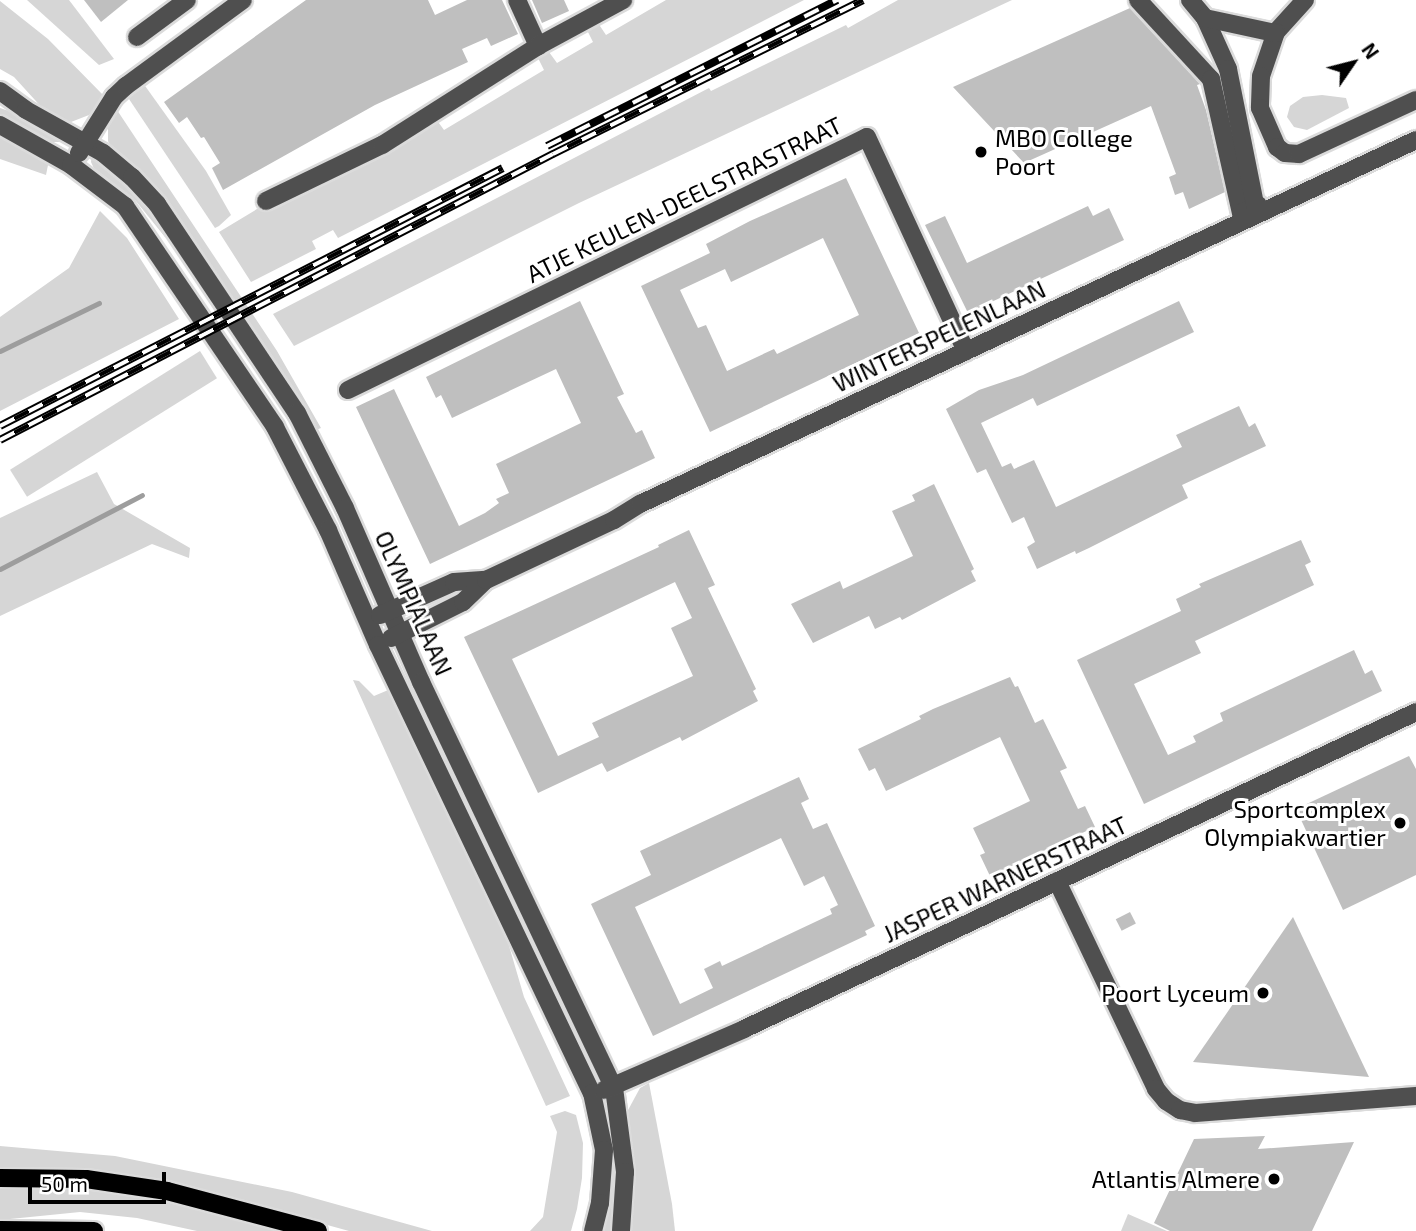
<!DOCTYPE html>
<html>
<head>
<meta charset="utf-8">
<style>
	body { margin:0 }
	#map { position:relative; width:1416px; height:1231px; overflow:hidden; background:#fff; font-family:"Exo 2",sans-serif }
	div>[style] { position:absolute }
	.green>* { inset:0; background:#d6d6d6; transform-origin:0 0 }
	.stream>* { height:5px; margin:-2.5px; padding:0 2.5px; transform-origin:2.5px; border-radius:2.5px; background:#9d9d9d }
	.building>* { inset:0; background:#bfbfbf; transform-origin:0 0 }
	.roads { filter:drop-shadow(2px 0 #dbdbdb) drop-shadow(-2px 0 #dbdbdb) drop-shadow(0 2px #dbdbdb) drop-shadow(0 -2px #dbdbdb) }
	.minor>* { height:18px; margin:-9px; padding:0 9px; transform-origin:9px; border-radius:9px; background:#4f4f4f }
	.major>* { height:18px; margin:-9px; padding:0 9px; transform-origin:9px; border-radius:9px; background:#000 }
	.rail>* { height:8px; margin-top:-4px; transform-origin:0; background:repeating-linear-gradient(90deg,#fff 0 16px,#000 0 32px); box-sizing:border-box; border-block:2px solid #000 }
	.dots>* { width:19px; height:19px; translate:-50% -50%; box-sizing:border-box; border:4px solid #fff; border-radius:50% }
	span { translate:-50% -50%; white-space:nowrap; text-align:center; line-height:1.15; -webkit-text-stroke:6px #fff; paint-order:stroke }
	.poi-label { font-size:24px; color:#000 }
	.left { translate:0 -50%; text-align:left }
	.right { translate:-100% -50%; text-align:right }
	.street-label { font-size:24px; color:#000 }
	.north { position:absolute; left:1318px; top:28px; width:70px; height:70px; -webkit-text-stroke:5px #fff; paint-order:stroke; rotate:55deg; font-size:19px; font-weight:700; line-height:28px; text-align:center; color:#000 }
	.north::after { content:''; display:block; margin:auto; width:24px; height:32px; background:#000; clip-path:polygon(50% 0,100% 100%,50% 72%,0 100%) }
	.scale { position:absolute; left:28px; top:1172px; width:138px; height:32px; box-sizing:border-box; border:4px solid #000; border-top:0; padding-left:9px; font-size:21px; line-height:24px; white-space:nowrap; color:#000; -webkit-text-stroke:5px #fff; paint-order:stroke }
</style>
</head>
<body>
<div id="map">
	<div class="green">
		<div style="clip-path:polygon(27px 0,69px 0,114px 59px,99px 65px)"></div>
		<div style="clip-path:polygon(666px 0,804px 0,338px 238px,333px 230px,312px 241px,316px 249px,251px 282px,219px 232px,267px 203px,270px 208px,359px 168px,436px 119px,444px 130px,544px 70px,538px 58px,549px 52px,557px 63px,593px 42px,587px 30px,598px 23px,606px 35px)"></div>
		<div style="clip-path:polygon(898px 0,1012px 0,579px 203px,294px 346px,273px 314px,709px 88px,711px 91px,846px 25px,848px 28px)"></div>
		<div style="clip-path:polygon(0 1px,48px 39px,105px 97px,89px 115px,71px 122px,58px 118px,45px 111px,14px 77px,0 69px)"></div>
		<div style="clip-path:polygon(143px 83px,206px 171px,231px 215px,219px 226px,215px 228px,127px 96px)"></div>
		<div style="clip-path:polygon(1322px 95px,1346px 98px,1349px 108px,1307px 130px,1294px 127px,1287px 117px,1290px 106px,1303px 97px)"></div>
		<div style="clip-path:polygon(0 108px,30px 118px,67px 142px,44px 142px,0 119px)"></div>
		<div style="clip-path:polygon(117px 110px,277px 351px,321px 428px,313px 431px,290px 392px,293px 390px,184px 226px,113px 151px,108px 141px,108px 127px)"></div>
		<div style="clip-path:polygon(0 130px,49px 160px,46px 175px,0 159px)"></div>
		<div style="clip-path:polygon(92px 153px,117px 170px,172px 233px,165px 237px,135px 200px,116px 190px,96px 173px,91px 162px)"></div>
		<div style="clip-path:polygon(100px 211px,127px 238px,179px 319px,0 411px,0 317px,69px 268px)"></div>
		<div style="left:200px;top:351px;width:32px;height:224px;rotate:58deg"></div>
		<div style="clip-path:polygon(97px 472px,114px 504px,190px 548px,189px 558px,152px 544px,0 616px,0 518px)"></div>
		<div style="left:411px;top:679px;width:409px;height:8px;rotate:65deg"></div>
		<div style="clip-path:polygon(353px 680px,359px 681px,374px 696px,393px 688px,503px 925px,524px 997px,570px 1096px,546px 1106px)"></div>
		<div style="clip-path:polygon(649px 1083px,672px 1204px,675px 1231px,625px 1231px,627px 1112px,640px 1088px)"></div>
		<div style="clip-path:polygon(565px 1111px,576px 1115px,583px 1143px,582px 1178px,577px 1209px,571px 1231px,530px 1231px,543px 1217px,557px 1132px,550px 1116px)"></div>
		<div style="clip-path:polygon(616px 1133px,618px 1156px,614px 1231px,599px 1231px,608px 1134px)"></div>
		<div style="clip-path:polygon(0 1146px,115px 1156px,292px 1192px,432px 1231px,349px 1231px,182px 1185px,123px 1175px,59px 1169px,0 1169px)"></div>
		<div style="clip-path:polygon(0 1188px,74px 1188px,147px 1197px,279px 1231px,197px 1231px,137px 1218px,80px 1212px,0 1220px)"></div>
		<div style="clip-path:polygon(1128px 1214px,1167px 1231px,1121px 1231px)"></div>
	</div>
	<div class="stream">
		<div style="left:0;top:351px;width:110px;rotate:-25.9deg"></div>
		<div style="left:0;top:569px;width:160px;rotate:-27.5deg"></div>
	</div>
	<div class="building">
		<div style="clip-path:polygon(84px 0,128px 0,101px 22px)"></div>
		<div style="clip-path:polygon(306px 0,428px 0,435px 15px,467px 0,502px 0,518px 34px,491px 46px,487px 38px,462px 49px,468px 62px,375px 105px,223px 190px,212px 168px,220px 163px,204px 137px,201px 138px,187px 117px,179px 123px,164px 102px)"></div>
		<div style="clip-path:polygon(532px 0,564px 0,569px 11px,542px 23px)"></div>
		<div style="clip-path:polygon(1130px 8px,1200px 84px,1197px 85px,1206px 110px,1225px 192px,1189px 209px,1183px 192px,1175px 195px,1169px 177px,1176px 174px,1151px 106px,1024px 163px,953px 87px)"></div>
		<div style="clip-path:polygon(evenodd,846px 178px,919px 333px,710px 432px,641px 286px,710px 253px,706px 244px,750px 221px,846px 178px,823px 238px,859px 315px,777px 354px,774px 349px,727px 371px,706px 325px,698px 328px,680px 290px,725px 269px,731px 282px,823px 238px)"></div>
		<div style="clip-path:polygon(1088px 206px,1093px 216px,1109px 208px,1124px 240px,968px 313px,925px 225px,945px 216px,967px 263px)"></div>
		<div style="clip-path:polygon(580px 301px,624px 394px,617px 397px,636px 433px,642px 430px,655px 458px,430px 564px,356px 407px,394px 389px,459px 526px,485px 513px,499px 503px,496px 499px,509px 493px,496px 464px,581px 423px,556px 369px,452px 418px,441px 395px,436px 398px,426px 377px)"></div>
		<div style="clip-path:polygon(1179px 301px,1194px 332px,1037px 406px,1033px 398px,981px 423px,1002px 467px,1011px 463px,1014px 469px,1034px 460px,1056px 507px,1182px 447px,1176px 435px,1239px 406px,1249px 427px,1255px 423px,1266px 446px,1182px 485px,1188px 498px,1089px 548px,1076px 554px,1075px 551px,1037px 569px,1027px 547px,1035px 542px,1024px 517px,1012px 523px,986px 469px,977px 473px,946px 409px,979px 390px,1023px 375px)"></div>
		<div style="clip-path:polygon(934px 484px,974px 569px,971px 571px,976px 581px,902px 620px,900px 617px,875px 629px,869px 616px,813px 643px,791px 604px,840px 581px,843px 589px,913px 556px,892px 511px,915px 501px,912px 495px)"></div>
		<div style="clip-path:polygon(evenodd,689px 530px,715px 585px,708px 588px,756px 689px,753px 691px,758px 701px,682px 741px,680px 737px,607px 772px,602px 763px,538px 793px,464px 637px,659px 547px,658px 545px,689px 530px,675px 582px,692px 618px,671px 628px,693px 676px,592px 723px,599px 737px,558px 756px,512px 659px,675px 582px)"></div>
		<div style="clip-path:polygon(1301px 540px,1311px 562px,1305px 565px,1314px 585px,1195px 641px,1201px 653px,1134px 684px,1168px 755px,1196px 742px,1193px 736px,1223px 721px,1220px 713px,1354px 650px,1365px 674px,1372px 670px,1382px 691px,1144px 804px,1077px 660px,1181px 611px,1176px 599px,1201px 587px,1199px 584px)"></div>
		<div style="clip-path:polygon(1010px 677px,1015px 687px,1018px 686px,1035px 723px,1043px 719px,1067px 768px,1060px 771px,1078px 809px,1085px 806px,1095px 827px,990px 876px,980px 855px,985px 853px,973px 828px,1030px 801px,1000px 737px,886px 791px,875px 768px,869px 771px,858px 749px,921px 719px,919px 716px,933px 709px)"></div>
		<div style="clip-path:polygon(1409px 756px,1416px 769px,1416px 875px,1343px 910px,1296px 809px)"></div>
		<div style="clip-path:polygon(evenodd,799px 777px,809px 799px,801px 803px,813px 829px,827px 823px,875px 926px,865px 931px,867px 935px,653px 1036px,591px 904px,651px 875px,640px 851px,799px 777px,781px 838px,804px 886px,824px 876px,838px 905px,830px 909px,832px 914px,722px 966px,720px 961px,704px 969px,713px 988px,680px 1004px,635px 907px,781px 838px)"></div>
		<div style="left:1130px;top:912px;width:13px;height:16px;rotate:63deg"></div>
		<div style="clip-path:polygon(1293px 917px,1369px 1077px,1193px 1062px)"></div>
		<div style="clip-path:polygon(1265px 1136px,1258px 1149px,1354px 1142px,1312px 1231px,1170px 1231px,1154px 1223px,1194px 1139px)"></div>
	</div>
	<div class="roads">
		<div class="minor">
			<div style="left:517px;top:0;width:51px;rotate:65.5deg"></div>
			<div style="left:1138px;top:0;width:108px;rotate:47.3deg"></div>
			<div style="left:1211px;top:79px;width:137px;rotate:77.4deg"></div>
			<div style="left:1241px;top:213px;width:19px;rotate:-25deg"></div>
			<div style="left:1190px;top:0;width:23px;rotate:50deg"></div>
			<div style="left:1205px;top:18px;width:56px;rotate:65.7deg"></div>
			<div style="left:1228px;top:69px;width:148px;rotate:78.7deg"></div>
			<div style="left:1305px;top:0;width:43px;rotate:132.2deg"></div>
			<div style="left:1276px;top:32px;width:46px;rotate:108.8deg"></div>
			<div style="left:1261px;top:76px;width:32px;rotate:92deg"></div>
			<div style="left:1260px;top:108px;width:43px;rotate:66.4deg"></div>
			<div style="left:1277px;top:147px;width:10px;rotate:37deg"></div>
			<div style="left:1285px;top:153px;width:14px;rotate:4deg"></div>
			<div style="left:1299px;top:154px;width:129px;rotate:-24.8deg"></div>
			<div style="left:1205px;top:18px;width:72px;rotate:12.1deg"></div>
			<div style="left:137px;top:37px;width:62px;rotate:-36.5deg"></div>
			<div style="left:0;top:91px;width:32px;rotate:36deg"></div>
			<div style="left:26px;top:110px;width:88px;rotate:29.2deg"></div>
			<div style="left:103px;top:153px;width:38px;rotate:40deg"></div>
			<div style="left:132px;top:177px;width:37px;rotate:47deg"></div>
			<div style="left:157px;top:204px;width:252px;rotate:56.2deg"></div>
			<div style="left:297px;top:413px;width:106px;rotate:63.2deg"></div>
			<div style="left:345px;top:508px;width:190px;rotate:66.4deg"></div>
			<div style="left:421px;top:682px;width:450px;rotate:64.6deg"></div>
			<div style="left:614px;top:1088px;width:85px;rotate:82.5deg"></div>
			<div style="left:625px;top:1172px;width:59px;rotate:93.9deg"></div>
			<div style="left:0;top:125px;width:81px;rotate:29.4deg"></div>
			<div style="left:71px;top:165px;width:68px;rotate:37.2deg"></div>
			<div style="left:125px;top:206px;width:267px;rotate:55.8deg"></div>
			<div style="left:275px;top:427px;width:116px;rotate:62.8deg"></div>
			<div style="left:328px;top:530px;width:125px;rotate:66.5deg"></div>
			<div style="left:378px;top:645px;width:496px;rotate:64.5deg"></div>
			<div style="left:592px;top:1093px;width:58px;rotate:78.1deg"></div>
			<div style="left:604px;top:1150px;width:53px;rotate:94.3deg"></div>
			<div style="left:600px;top:1203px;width:29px;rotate:104deg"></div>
			<div style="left:79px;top:153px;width:66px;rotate:-58deg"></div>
			<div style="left:114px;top:97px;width:16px;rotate:-43deg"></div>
			<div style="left:126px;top:86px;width:145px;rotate:-36.3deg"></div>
			<div style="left:266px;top:201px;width:129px;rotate:-25.8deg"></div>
			<div style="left:382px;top:145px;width:185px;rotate:-32.4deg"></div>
			<div style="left:538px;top:46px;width:97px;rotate:-28.4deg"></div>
			<div style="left:348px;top:390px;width:577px;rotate:-25.99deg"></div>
			<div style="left:867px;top:137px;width:236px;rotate:65.2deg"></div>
			<div style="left:380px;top:615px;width:81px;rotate:-24deg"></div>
			<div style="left:454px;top:582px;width:32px;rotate:-4deg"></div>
			<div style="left:391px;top:638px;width:80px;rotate:-26.6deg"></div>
			<div style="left:463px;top:602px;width:32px;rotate:-44deg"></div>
			<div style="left:486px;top:580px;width:141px;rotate:-25.1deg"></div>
			<div style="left:614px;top:520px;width:31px;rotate:-32deg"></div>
			<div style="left:640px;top:504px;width:857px;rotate:-25.13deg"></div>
			<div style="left:1057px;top:881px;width:230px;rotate:64.5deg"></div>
			<div style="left:1156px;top:1089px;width:16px;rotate:50deg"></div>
			<div style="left:1166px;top:1101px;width:17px;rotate:33deg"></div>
			<div style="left:1180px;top:1110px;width:15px;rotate:11deg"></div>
			<div style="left:1195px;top:1113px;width:222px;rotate:-4.4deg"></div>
			<div style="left:604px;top:1090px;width:153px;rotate:-23.5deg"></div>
			<div style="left:744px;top:1029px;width:743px;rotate:-25.25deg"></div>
		</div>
		<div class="major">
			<div style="left:0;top:1178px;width:86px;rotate:0.7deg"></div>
			<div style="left:86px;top:1179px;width:82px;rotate:8.4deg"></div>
			<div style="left:167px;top:1191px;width:156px;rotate:14.8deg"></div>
			<div style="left:0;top:1230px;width:94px;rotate:0.6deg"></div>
		</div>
	</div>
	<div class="rail">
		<div style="left:547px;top:146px;width:325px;rotate:-26.7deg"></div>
		<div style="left:0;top:426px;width:565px;rotate:-27.15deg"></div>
		<div style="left:0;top:440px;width:623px;rotate:-27.35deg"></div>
		<div style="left:553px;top:154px;width:346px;rotate:-26.4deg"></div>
	</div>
	<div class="dots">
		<div style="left:981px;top:152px;background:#000"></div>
		<div style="left:1400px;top:823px;background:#000"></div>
		<div style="left:1263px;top:993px;background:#000"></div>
		<div style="left:1274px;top:1179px;background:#000"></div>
	</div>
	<div class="poi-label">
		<span class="left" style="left:995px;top:152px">MBO College<br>Poort</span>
		<span class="right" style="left:1386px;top:823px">Sportcomplex<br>Olympiakwartier</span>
		<span class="right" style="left:1249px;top:993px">Poort Lyceum</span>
		<span class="right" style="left:1260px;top:1179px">Atlantis Almere</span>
	</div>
	<div class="street-label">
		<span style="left:684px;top:199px;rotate:-26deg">ATJE KEULEN-DEELSTRASTRAAT</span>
		<span style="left:939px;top:336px;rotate:-25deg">WINTERSPELENLAAN</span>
		<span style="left:414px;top:603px;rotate:66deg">OLYMPIALAAN</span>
		<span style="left:1005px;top:879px;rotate:-25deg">JASPER WARNERSTRAAT</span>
	</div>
	<div class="north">N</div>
	<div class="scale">50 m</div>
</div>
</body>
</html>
